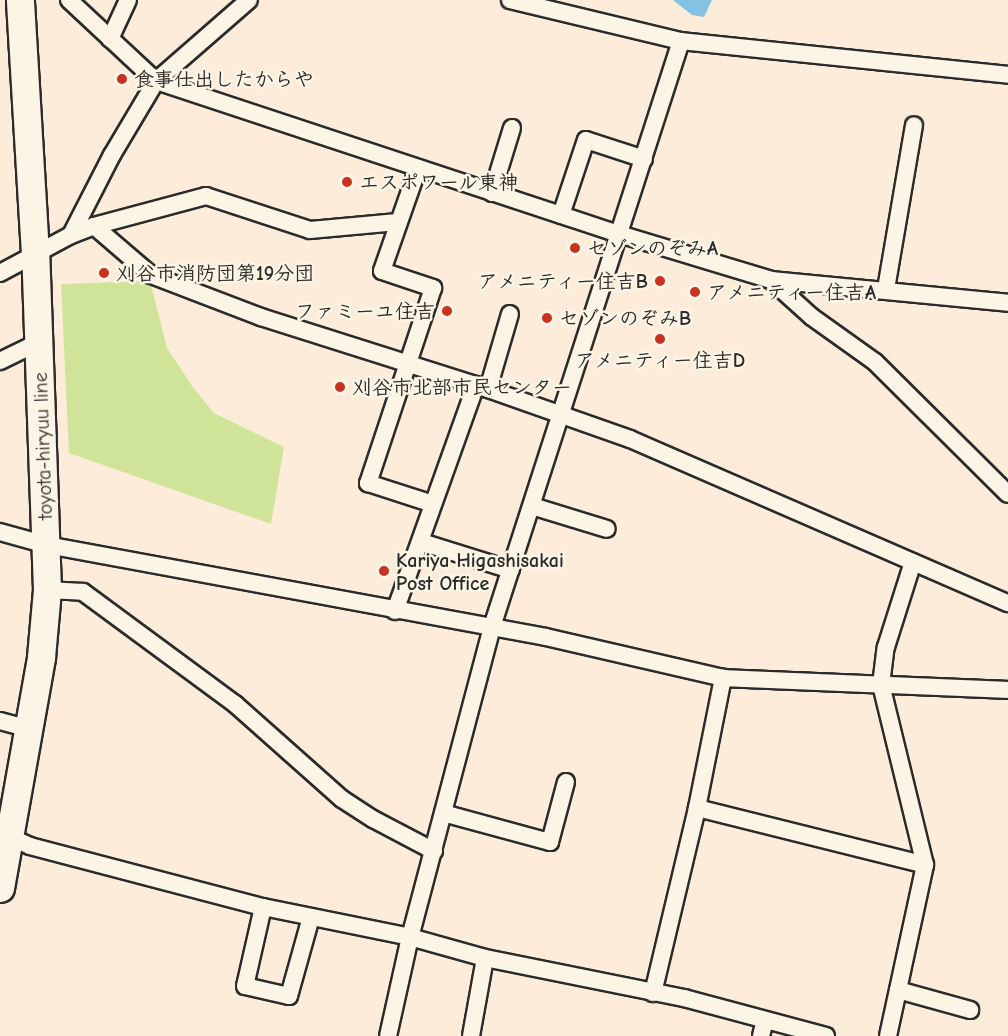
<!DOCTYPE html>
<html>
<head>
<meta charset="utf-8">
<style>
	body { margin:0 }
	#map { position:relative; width:1008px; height:1036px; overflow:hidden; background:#fcecd9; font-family:"Comic Neue","Klee One",sans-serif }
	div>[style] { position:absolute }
	.green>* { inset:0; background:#cfe499 }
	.water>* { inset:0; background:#83c2e3 }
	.roads { filter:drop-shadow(2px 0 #2b2b2b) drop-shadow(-2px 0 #2b2b2b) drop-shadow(0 2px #2b2b2b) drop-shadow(0 -2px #2b2b2b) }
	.street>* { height:16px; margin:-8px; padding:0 8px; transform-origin:8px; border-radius:8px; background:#fcf5e5 }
	.primary>* { height:27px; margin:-13.5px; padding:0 13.5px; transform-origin:13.5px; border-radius:13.5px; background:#fcf5e5 }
	.dots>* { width:16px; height:16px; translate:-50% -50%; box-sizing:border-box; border:3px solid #fcf5e5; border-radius:50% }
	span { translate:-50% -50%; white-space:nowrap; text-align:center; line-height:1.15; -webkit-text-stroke:5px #fcf5e5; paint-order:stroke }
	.poi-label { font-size:20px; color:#2b2b2b; font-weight:700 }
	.left { translate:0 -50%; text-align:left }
	.right { translate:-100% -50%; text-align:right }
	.street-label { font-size:20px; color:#2b2b2b }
</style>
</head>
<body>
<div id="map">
	<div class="green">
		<div style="clip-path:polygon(150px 281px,167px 348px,192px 386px,214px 413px,284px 447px,271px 524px,69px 453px,61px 284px)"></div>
	</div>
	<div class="water">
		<div style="clip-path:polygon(673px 0,712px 0,704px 17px,692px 15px)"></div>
	</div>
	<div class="roads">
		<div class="street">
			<div style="left:69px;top:0;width:119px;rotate:43deg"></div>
			<div style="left:156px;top:81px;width:488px;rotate:18.3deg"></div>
			<div style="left:619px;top:234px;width:159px;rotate:16.8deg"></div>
			<div style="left:771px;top:280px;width:238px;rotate:5.5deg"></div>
			<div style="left:510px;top:0;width:176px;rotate:13.5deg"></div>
			<div style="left:681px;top:41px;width:329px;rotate:5.9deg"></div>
			<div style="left:110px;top:39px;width:43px;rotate:-65.2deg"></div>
			<div style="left:681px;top:41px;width:616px;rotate:107.88deg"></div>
			<div style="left:492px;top:627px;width:321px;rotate:104.8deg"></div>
			<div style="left:410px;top:937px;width:78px;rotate:15.6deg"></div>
			<div style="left:485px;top:958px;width:203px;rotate:11.4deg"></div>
			<div style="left:684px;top:998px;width:147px;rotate:15deg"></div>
			<div style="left:418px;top:168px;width:109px;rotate:109.3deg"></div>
			<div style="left:382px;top:271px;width:54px;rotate:18.4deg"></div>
			<div style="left:433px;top:288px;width:206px;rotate:108.4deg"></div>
			<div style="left:368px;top:483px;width:68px;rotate:17.9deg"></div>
			<div style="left:492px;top:193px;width:68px;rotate:-72.9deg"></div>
			<div style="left:561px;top:215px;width:79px;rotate:-71.6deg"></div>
			<div style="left:586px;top:140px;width:61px;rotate:18.1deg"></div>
			<div style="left:94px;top:226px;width:116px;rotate:-15deg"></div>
			<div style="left:206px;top:196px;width:109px;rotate:18.1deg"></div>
			<div style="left:310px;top:230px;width:88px;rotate:-5.2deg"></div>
			<div style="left:71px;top:235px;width:90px;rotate:-62.9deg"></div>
			<div style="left:112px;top:155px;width:86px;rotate:-59.3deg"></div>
			<div style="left:156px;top:81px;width:123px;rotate:-41.1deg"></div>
			<div style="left:0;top:273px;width:81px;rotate:-28.2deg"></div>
			<div style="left:71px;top:235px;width:25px;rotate:-21deg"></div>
			<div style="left:94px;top:226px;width:75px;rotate:40.7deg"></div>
			<div style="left:151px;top:275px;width:118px;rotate:20.9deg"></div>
			<div style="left:261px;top:317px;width:238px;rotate:17.6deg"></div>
			<div style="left:488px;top:389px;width:151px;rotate:19.4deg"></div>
			<div style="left:630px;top:439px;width:412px;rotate:23.5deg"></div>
			<div style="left:771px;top:280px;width:55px;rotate:42.1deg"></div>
			<div style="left:812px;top:317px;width:77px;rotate:35.5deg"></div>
			<div style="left:875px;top:362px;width:187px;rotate:44.8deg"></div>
			<div style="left:886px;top:289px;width:166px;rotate:-80.3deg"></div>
			<div style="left:0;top:361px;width:43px;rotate:-26deg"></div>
			<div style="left:488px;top:389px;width:78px;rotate:-73.7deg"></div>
			<div style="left:532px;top:506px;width:78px;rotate:17deg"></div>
			<div style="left:0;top:532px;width:49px;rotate:15.5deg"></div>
			<div style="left:47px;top:545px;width:507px;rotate:10.45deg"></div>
			<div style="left:546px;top:637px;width:182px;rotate:13deg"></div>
			<div style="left:723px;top:678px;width:285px;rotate:2.4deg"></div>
			<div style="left:421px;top:542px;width:94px;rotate:17.3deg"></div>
			<div style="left:47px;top:590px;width:36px;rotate:3deg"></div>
			<div style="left:83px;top:592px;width:189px;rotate:36.4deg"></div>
			<div style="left:235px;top:704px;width:143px;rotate:41.6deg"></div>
			<div style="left:342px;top:799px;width:37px;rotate:33deg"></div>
			<div style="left:373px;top:819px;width:69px;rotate:27.7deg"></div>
			<div style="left:395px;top:611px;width:240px;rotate:-70.3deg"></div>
			<div style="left:0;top:721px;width:28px;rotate:15deg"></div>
			<div style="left:697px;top:808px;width:235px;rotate:14deg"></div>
			<div style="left:443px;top:813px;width:111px;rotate:15.2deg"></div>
			<div style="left:550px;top:842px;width:62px;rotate:-75.1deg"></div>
			<div style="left:1px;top:833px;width:32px;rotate:24deg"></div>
			<div style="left:30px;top:846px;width:241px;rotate:14.7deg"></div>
			<div style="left:263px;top:907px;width:150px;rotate:11.5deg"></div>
			<div style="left:410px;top:937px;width:101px;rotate:102.5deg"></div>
			<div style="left:263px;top:907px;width:81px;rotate:102.8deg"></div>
			<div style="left:245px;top:986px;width:45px;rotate:12.8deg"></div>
			<div style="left:289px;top:996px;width:82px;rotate:-74.4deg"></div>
			<div style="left:898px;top:990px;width:75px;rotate:15.5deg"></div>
			<div style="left:653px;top:993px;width:190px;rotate:-76.6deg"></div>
			<div style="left:697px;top:808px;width:133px;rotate:-78.7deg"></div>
			<div style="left:471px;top:1036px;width:79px;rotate:-79.8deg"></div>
			<div style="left:761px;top:1036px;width:16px;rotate:-76deg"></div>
			<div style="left:888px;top:1036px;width:175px;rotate:-77.8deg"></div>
			<div style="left:925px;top:865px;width:185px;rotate:-103.7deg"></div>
			<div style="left:881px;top:685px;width:38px;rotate:-83deg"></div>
			<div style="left:886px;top:647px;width:89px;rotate:-72.4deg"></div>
		</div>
		<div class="primary">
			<div style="left:0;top:888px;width:235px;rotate:-79.9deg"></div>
			<div style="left:41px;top:657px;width:67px;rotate:-84.9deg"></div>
			<div style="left:47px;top:590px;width:336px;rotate:-92deg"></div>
			<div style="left:35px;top:254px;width:254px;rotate:-93.4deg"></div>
		</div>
	</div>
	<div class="dots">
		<div style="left:122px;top:79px;background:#c8321e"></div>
		<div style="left:347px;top:182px;background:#c8321e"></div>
		<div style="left:575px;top:248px;background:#c8321e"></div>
		<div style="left:104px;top:273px;background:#c8321e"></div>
		<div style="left:660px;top:281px;background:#c8321e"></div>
		<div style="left:695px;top:292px;background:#c8321e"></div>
		<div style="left:447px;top:311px;background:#c8321e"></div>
		<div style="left:547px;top:318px;background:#c8321e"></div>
		<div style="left:660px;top:339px;background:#c8321e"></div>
		<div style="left:340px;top:387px;background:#c8321e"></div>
		<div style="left:384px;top:571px;background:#c8321e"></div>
	</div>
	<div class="poi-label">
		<span class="left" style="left:134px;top:79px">食事仕出したからや</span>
		<span class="left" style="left:359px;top:182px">エスポワール東神</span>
		<span class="left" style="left:587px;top:248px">セゾンのぞみA</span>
		<span class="left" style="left:116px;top:273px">刈谷市消防団第19分団</span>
		<span class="right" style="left:648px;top:281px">アメニティー住吉B</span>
		<span class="left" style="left:707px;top:292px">アメニティー住吉A</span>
		<span class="right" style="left:435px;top:311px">ファミーユ住吉</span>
		<span class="left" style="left:559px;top:318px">セゾンのぞみB</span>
		<span style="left:660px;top:360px">アメニティー住吉D</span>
		<span class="left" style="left:352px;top:387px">刈谷市北部市民センター</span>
		<span class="left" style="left:396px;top:572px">Kariya Higashisakai<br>Post Office</span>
	</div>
	<div class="street-label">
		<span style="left:43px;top:446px;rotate:-92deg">toyota-hiryuu line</span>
	</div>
</div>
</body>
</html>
